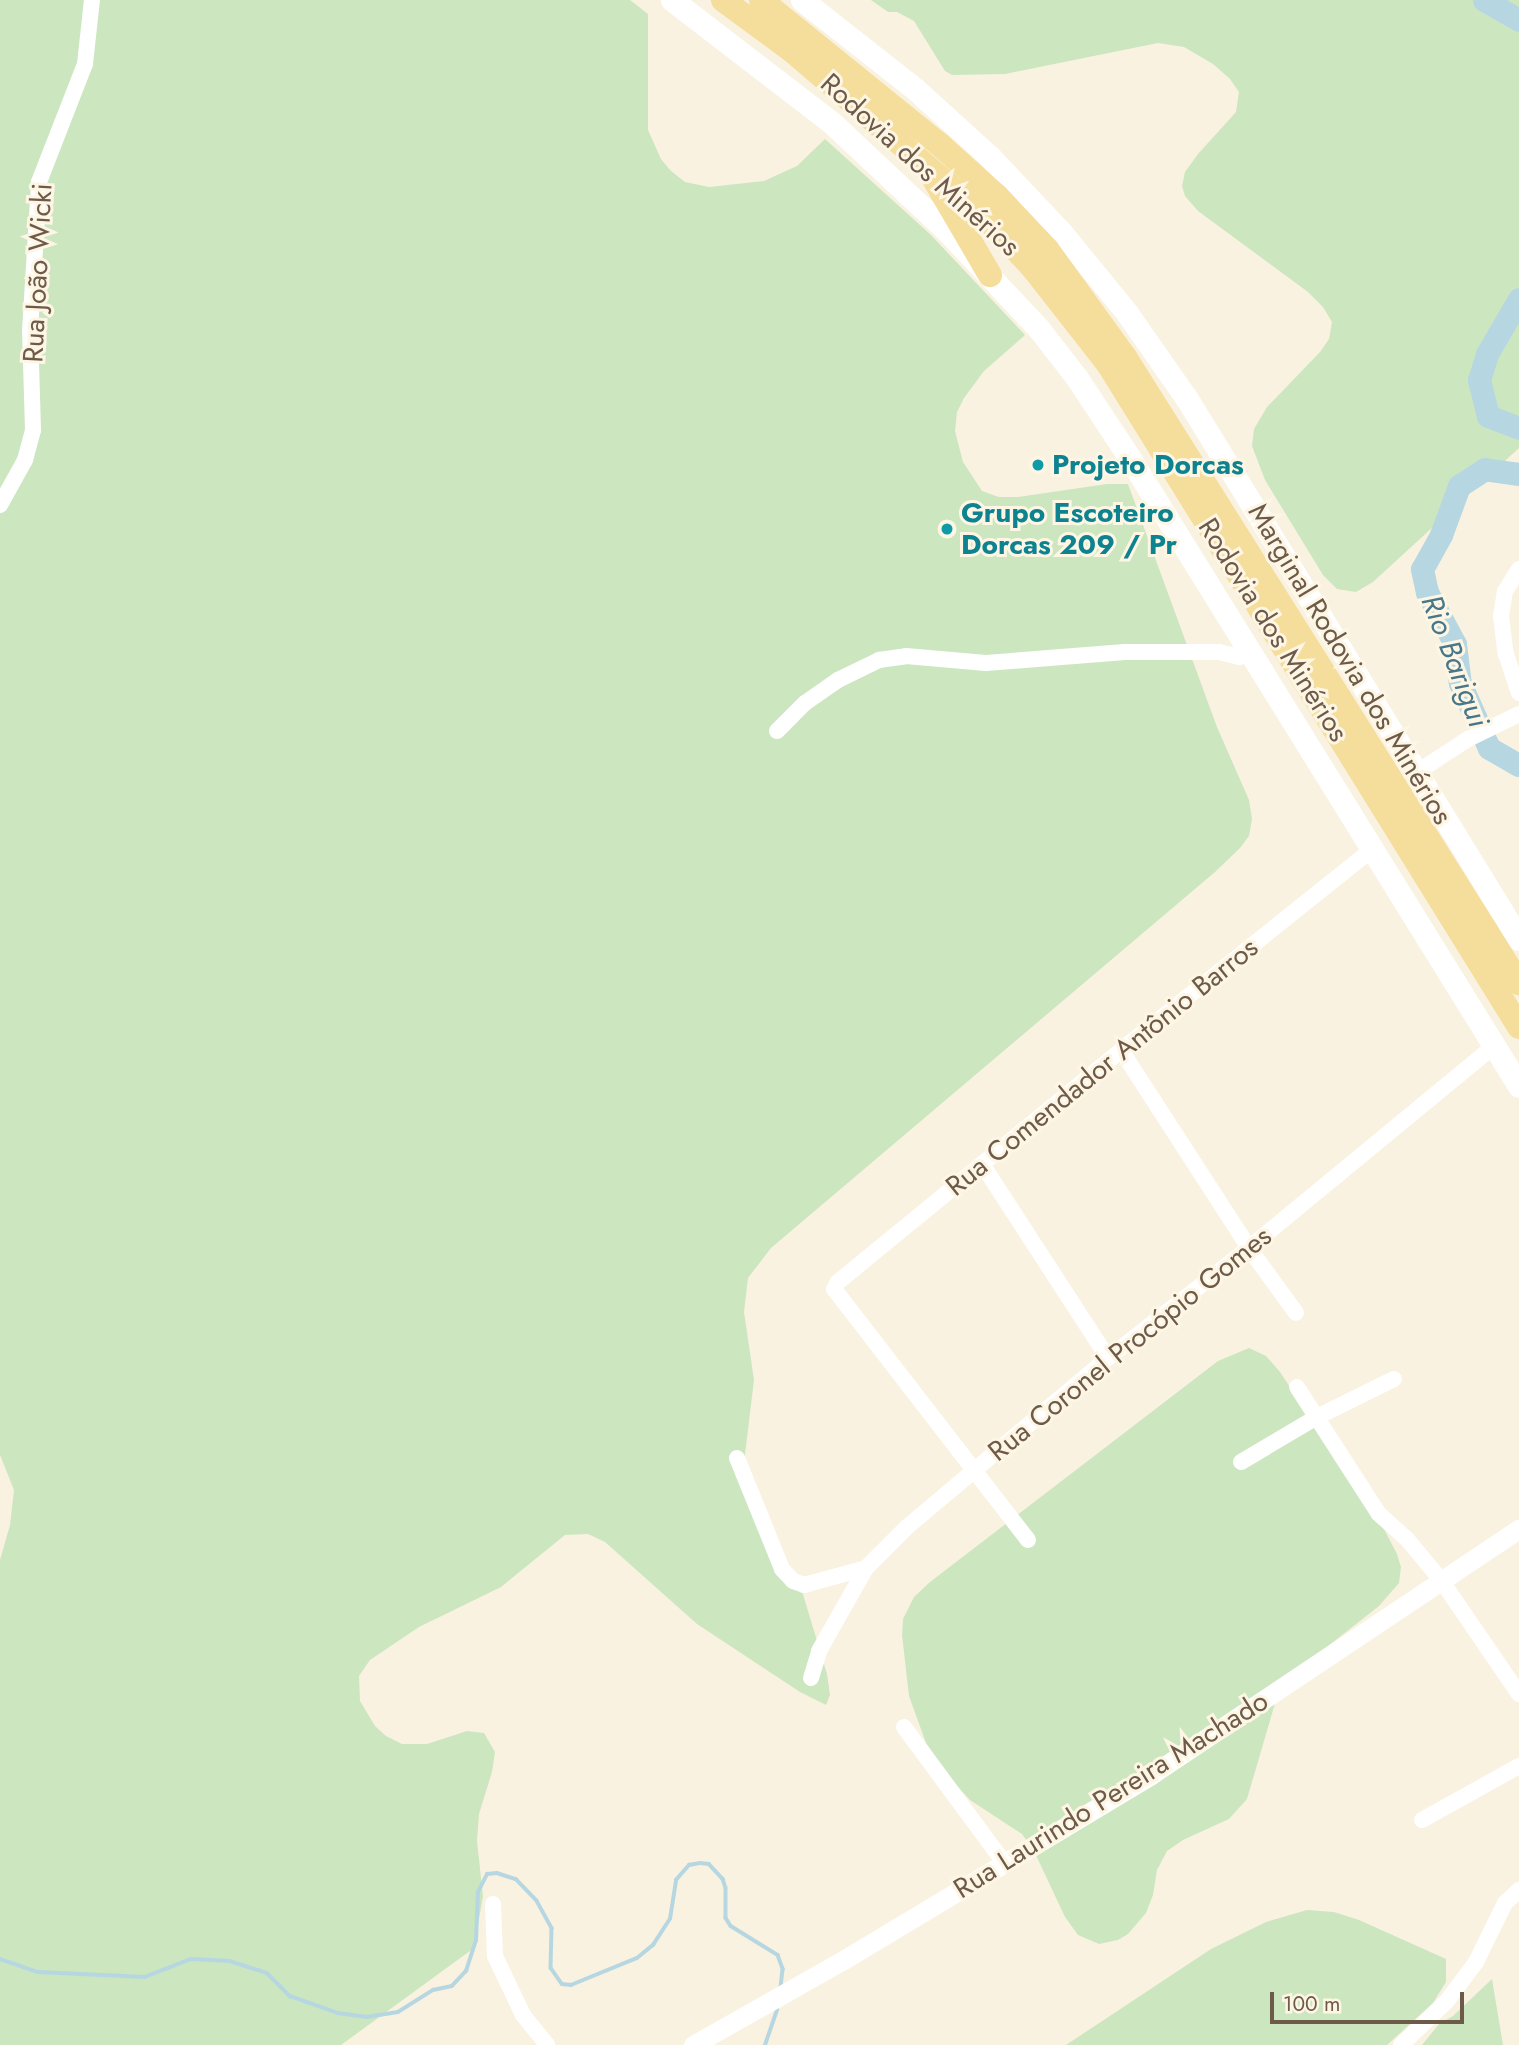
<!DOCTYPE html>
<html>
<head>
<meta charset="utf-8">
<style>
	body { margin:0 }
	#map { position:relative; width:1519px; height:2045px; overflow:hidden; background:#faf2e0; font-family:Jost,sans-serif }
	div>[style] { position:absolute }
	.green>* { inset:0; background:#cce6c0 }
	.stream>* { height:3.5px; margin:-1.75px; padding:0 1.75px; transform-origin:1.75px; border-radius:1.75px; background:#b6d7e1 }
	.river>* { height:23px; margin:-11.5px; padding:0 11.5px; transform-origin:11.5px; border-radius:11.5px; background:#b6d7e1 }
	.minor>* { height:16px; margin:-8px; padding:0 8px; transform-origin:8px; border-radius:8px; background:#fff }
	.tertiary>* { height:19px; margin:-9.5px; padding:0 9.5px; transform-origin:9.5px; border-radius:9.5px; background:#fff }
	.secondary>* { height:23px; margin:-11.5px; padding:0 11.5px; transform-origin:11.5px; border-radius:11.5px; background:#fff }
	.primary>* { height:24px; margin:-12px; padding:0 12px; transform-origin:12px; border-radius:12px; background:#f5dd9c }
	.dots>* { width:19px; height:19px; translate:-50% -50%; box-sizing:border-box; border:4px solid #fef6e5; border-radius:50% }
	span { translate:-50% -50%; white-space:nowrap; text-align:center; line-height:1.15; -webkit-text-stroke:6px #fef6e5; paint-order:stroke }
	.street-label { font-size:28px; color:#6e5a49 }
	.culture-label { font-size:28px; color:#0d838f; font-weight:700 }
	.left { translate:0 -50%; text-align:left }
	.water-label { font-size:30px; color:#487788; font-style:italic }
	.scale { position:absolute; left:1270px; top:1992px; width:194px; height:32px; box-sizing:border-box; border:4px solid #6e5a49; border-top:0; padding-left:9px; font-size:21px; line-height:24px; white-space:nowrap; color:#6e5a49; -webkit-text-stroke:5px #fef6e5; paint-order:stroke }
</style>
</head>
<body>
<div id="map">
	<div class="green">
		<div style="clip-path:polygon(0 0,630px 0,648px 14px,648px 130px,661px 159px,670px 170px,685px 182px,709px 187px,764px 181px,797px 166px,825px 139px,931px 235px,1025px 335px,984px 371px,964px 398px,957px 412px,955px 431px,963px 462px,982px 491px,999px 497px,1018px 497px,1107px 484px,1128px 484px,1217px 727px,1249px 800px,1252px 819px,1249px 836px,1240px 848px,1215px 872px,771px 1248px,748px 1278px,744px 1312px,754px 1380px,743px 1471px,745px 1492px,802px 1591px,827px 1674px,830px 1695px,826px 1705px,800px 1692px,697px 1624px,605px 1542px,588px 1534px,565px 1535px,501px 1587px,419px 1627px,370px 1660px,359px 1676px,360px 1701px,375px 1726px,386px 1736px,402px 1744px,427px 1744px,467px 1731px,484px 1733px,495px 1752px,492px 1772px,479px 1814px,477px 1841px,483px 1896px,474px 1948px,341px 2045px,0 2045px,0 1560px,10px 1525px,14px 1490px,0 1455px)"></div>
		<div style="clip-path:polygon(871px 0,1519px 0,1519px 448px,1373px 582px,1356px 592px,1337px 589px,1323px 575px,1265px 480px,1252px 446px,1254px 429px,1267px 407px,1320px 352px,1329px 339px,1332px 322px,1323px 307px,1308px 292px,1198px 211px,1185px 196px,1182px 186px,1185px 172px,1198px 154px,1236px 112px,1239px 92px,1230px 79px,1213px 64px,1184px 47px,1158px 43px,1005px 74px,952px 75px,945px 71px,914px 21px,897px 12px,888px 12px)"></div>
		<div style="clip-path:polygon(1249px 1348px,1266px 1356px,1280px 1372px,1384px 1529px,1397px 1554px,1401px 1567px,1399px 1583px,1379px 1606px,1281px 1683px,1247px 1799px,1229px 1819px,1183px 1840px,1167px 1851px,1157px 1870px,1153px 1895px,1146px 1913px,1128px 1934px,1118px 1940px,1099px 1944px,1078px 1935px,1065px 1917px,1034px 1851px,1022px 1834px,970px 1800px,948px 1776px,926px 1743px,909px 1696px,902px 1635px,903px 1619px,914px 1597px,930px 1582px,1218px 1361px)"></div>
		<div style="clip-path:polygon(1307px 1910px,1334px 1912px,1359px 1920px,1446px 1959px,1446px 1982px,1433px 2003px,1387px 2045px,1066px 2045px,1211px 1949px,1266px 1922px)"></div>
		<div style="clip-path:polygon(1492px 1979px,1503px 2045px,1422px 2045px,1439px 2024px,1453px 2016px)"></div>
	</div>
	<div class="stream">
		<div style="left:0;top:1959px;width:40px;rotate:18.9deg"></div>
		<div style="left:38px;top:1972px;width:107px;rotate:2.7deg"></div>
		<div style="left:145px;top:1977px;width:49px;rotate:-21.4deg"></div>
		<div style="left:191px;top:1959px;width:39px;rotate:3deg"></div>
		<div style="left:230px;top:1961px;width:39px;rotate:18deg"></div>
		<div style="left:267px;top:1973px;width:33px;rotate:45deg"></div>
		<div style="left:290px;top:1996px;width:51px;rotate:19.5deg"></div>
		<div style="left:338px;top:2013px;width:29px;rotate:8deg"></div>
		<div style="left:367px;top:2017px;width:31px;rotate:-9deg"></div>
		<div style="left:398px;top:2012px;width:41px;rotate:-32.2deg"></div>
		<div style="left:433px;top:1990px;width:19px;rotate:-12deg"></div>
		<div style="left:452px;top:1986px;width:21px;rotate:-47deg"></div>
		<div style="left:466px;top:1971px;width:32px;rotate:-72deg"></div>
		<div style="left:476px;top:1941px;width:49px;rotate:-87.7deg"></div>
		<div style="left:478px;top:1892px;width:20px;rotate:-63deg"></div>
		<div style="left:487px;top:1874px;width:10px;rotate:-6deg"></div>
		<div style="left:497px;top:1873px;width:20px;rotate:18deg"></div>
		<div style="left:516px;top:1879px;width:30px;rotate:46deg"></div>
		<div style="left:537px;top:1901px;width:31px;rotate:61deg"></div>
		<div style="left:552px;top:1928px;width:40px;rotate:91.4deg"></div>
		<div style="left:551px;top:1968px;width:19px;rotate:55deg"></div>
		<div style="left:562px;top:1984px;width:9px;rotate:6deg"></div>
		<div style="left:571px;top:1985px;width:71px;rotate:-22.2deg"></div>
		<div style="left:637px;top:1958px;width:21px;rotate:-39deg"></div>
		<div style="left:653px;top:1945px;width:31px;rotate:-57deg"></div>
		<div style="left:670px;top:1919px;width:39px;rotate:-81deg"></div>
		<div style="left:676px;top:1880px;width:20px;rotate:-49deg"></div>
		<div style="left:689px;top:1865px;width:11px;rotate:-10deg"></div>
		<div style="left:700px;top:1863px;width:9px;rotate:6deg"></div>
		<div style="left:709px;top:1864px;width:21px;rotate:47deg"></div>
		<div style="left:723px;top:1879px;width:9px;rotate:72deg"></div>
		<div style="left:726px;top:1888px;width:30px;rotate:90deg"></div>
		<div style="left:726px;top:1918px;width:9px;rotate:58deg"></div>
		<div style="left:731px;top:1926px;width:55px;rotate:31.7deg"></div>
		<div style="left:778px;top:1955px;width:15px;rotate:70deg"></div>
		<div style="left:783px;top:1969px;width:20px;rotate:96deg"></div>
		<div style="left:765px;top:2045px;width:37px;rotate:-71deg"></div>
	</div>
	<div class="river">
		<div style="left:1484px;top:0;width:40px;rotate:29.7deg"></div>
		<div style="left:1519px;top:299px;width:64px;rotate:120.2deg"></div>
		<div style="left:1487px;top:354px;width:27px;rotate:107deg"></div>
		<div style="left:1479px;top:380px;width:37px;rotate:76deg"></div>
		<div style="left:1488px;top:416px;width:33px;rotate:21deg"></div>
		<div style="left:1519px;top:474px;width:34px;rotate:-172deg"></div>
		<div style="left:1485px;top:469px;width:31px;rotate:147deg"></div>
		<div style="left:1459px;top:486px;width:52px;rotate:110.2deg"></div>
		<div style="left:1441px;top:535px;width:39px;rotate:119deg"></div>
		<div style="left:1422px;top:569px;width:24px;rotate:78deg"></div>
		<div style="left:1427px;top:592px;width:59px;rotate:61.7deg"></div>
		<div style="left:1455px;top:644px;width:39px;rotate:83deg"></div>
		<div style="left:1460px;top:683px;width:71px;rotate:66deg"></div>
		<div style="left:1489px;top:748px;width:34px;rotate:30deg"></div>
	</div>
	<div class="minor">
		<div style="left:0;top:505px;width:51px;rotate:-60.9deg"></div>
		<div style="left:25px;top:460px;width:31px;rotate:-75deg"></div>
		<div style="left:33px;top:430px;width:99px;rotate:-91.7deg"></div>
		<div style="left:30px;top:331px;width:149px;rotate:-86.5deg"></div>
		<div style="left:39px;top:182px;width:127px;rotate:-68.7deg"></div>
		<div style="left:85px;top:64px;width:64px;rotate:-83.8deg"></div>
		<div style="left:1519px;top:569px;width:26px;rotate:122deg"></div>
		<div style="left:1505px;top:591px;width:25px;rotate:99deg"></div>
		<div style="left:1501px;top:616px;width:38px;rotate:83deg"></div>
		<div style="left:1506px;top:654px;width:41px;rotate:71.6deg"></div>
		<div style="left:777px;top:731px;width:40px;rotate:-45deg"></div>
		<div style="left:805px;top:703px;width:40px;rotate:-34.9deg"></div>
		<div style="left:838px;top:680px;width:46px;rotate:-26deg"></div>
		<div style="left:879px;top:660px;width:27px;rotate:-8deg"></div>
		<div style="left:906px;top:656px;width:80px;rotate:5deg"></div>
		<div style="left:986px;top:663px;width:139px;rotate:-4.5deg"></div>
		<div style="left:1125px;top:652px;width:94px"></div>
		<div style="left:1219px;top:652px;width:21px;rotate:14deg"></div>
		<div style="left:1239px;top:657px;width:13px;rotate:-27deg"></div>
		<div style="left:1416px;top:773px;width:62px;rotate:-33.2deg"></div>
		<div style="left:1468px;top:739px;width:57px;rotate:-26.1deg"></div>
		<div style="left:1121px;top:1050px;width:236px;rotate:57.1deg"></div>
		<div style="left:1249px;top:1248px;width:80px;rotate:54.1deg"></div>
		<div style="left:982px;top:1164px;width:231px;rotate:57deg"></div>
		<div style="left:1297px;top:1387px;width:151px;rotate:57.2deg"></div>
		<div style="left:1379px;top:1514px;width:38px;rotate:42deg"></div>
		<div style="left:1407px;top:1539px;width:53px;rotate:50.3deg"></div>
		<div style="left:1441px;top:1580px;width:138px;rotate:55.6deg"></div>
		<div style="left:737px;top:1458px;width:120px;rotate:67.9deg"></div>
		<div style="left:782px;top:1569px;width:16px;rotate:47deg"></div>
		<div style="left:793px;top:1581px;width:12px;rotate:20deg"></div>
		<div style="left:804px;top:1585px;width:64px;rotate:-15.3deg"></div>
		<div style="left:1241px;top:1462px;width:86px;rotate:-30.7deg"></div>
		<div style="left:1315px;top:1418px;width:88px;rotate:-26.3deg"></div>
		<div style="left:1028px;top:1540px;width:317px;rotate:-127.7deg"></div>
		<div style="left:834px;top:1289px;width:8px;rotate:-60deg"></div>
		<div style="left:838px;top:1282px;width:366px;rotate:-39.3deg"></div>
		<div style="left:1121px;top:1050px;width:322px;rotate:-38.6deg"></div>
		<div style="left:811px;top:1678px;width:28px;rotate:-73deg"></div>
		<div style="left:819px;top:1651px;width:95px;rotate:-60.5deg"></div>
		<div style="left:866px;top:1568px;width:58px;rotate:-45deg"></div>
		<div style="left:907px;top:1527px;width:263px;rotate:-40.1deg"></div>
		<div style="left:1108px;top:1358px;width:179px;rotate:-38deg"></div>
		<div style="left:1249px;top:1248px;width:318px;rotate:-39.5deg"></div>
		<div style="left:904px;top:1727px;width:170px;rotate:53.6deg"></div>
		<div style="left:1422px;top:1820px;width:111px;rotate:-29.1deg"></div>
		<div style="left:493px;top:1904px;width:52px;rotate:87.8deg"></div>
		<div style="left:495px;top:1956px;width:65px;rotate:64.6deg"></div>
		<div style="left:523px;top:2015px;width:38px;rotate:51deg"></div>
		<div style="left:1401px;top:2045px;width:64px;rotate:-43.7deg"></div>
		<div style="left:1447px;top:2001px;width:49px;rotate:-53.4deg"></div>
		<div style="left:1476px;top:1962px;width:66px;rotate:-63.8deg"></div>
		<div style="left:1505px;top:1903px;width:19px;rotate:-43deg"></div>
	</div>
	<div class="tertiary">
		<div style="left:693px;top:2045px;width:169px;rotate:-29.5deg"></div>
		<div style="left:840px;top:1962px;width:363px;rotate:-31deg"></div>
		<div style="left:1151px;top:1775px;width:443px;rotate:-33.8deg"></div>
	</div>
	<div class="secondary">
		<div style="left:672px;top:0;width:200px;rotate:37.5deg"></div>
		<div style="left:831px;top:122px;width:161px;rotate:43.2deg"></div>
		<div style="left:948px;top:232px;width:133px;rotate:46.8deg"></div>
		<div style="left:1039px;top:329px;width:62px;rotate:52.2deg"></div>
		<div style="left:1077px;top:378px;width:95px;rotate:56.6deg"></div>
		<div style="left:1129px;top:457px;width:740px;rotate:58.2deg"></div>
		<div style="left:802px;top:0;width:142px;rotate:38.2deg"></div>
		<div style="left:914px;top:88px;width:103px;rotate:42.2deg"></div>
		<div style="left:990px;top:157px;width:103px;rotate:46.6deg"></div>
		<div style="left:1061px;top:232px;width:104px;rotate:50.8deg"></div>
		<div style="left:1127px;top:313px;width:105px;rotate:55.1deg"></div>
		<div style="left:1187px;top:399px;width:634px;rotate:58.42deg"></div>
	</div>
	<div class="primary">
		<div style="left:723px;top:0;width:84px;rotate:36.3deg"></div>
		<div style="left:791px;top:50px;width:250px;rotate:40.6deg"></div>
		<div style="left:981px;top:213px;width:76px;rotate:46.6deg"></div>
		<div style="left:1033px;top:268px;width:122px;rotate:52deg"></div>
		<div style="left:1108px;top:364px;width:780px;rotate:58.2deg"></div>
		<div style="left:761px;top:0;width:229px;rotate:39deg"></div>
		<div style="left:939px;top:144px;width:78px;rotate:41.9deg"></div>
		<div style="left:997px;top:196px;width:73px;rotate:46.7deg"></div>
		<div style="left:1047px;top:249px;width:133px;rotate:54.2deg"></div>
		<div style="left:1125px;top:357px;width:740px;rotate:57.81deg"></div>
		<div style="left:935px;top:181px;width:109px;rotate:59.7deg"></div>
	</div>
	<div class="dots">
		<div style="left:1038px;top:465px;background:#0f9aa8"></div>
		<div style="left:947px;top:529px;background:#0f9aa8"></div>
	</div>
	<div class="street-label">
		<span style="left:920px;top:165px;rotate:42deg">Rodovia dos Minérios</span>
		<span style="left:38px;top:273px;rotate:-87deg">Rua João Wicki</span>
		<span style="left:1273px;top:630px;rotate:58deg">Rodovia dos Minérios</span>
		<span style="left:1350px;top:664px;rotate:59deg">Marginal Rodovia dos Minérios</span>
		<span style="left:1102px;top:1067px;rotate:-39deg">Rua Comendador Antônio Barros</span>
		<span style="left:1130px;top:1344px;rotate:-39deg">Rua Coronel Procópio Gomes</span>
		<span style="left:1111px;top:1795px;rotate:-32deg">Rua Laurindo Pereira Machado</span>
	</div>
	<div class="culture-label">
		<span class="left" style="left:1052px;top:465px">Projeto Dorcas</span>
		<span class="left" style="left:961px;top:529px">Grupo Escoteiro<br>Dorcas 209 / Pr</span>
	</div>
	<div class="water-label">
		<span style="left:1455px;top:661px;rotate:69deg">Rio Barigui</span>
	</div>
	<div class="scale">100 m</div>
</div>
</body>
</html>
